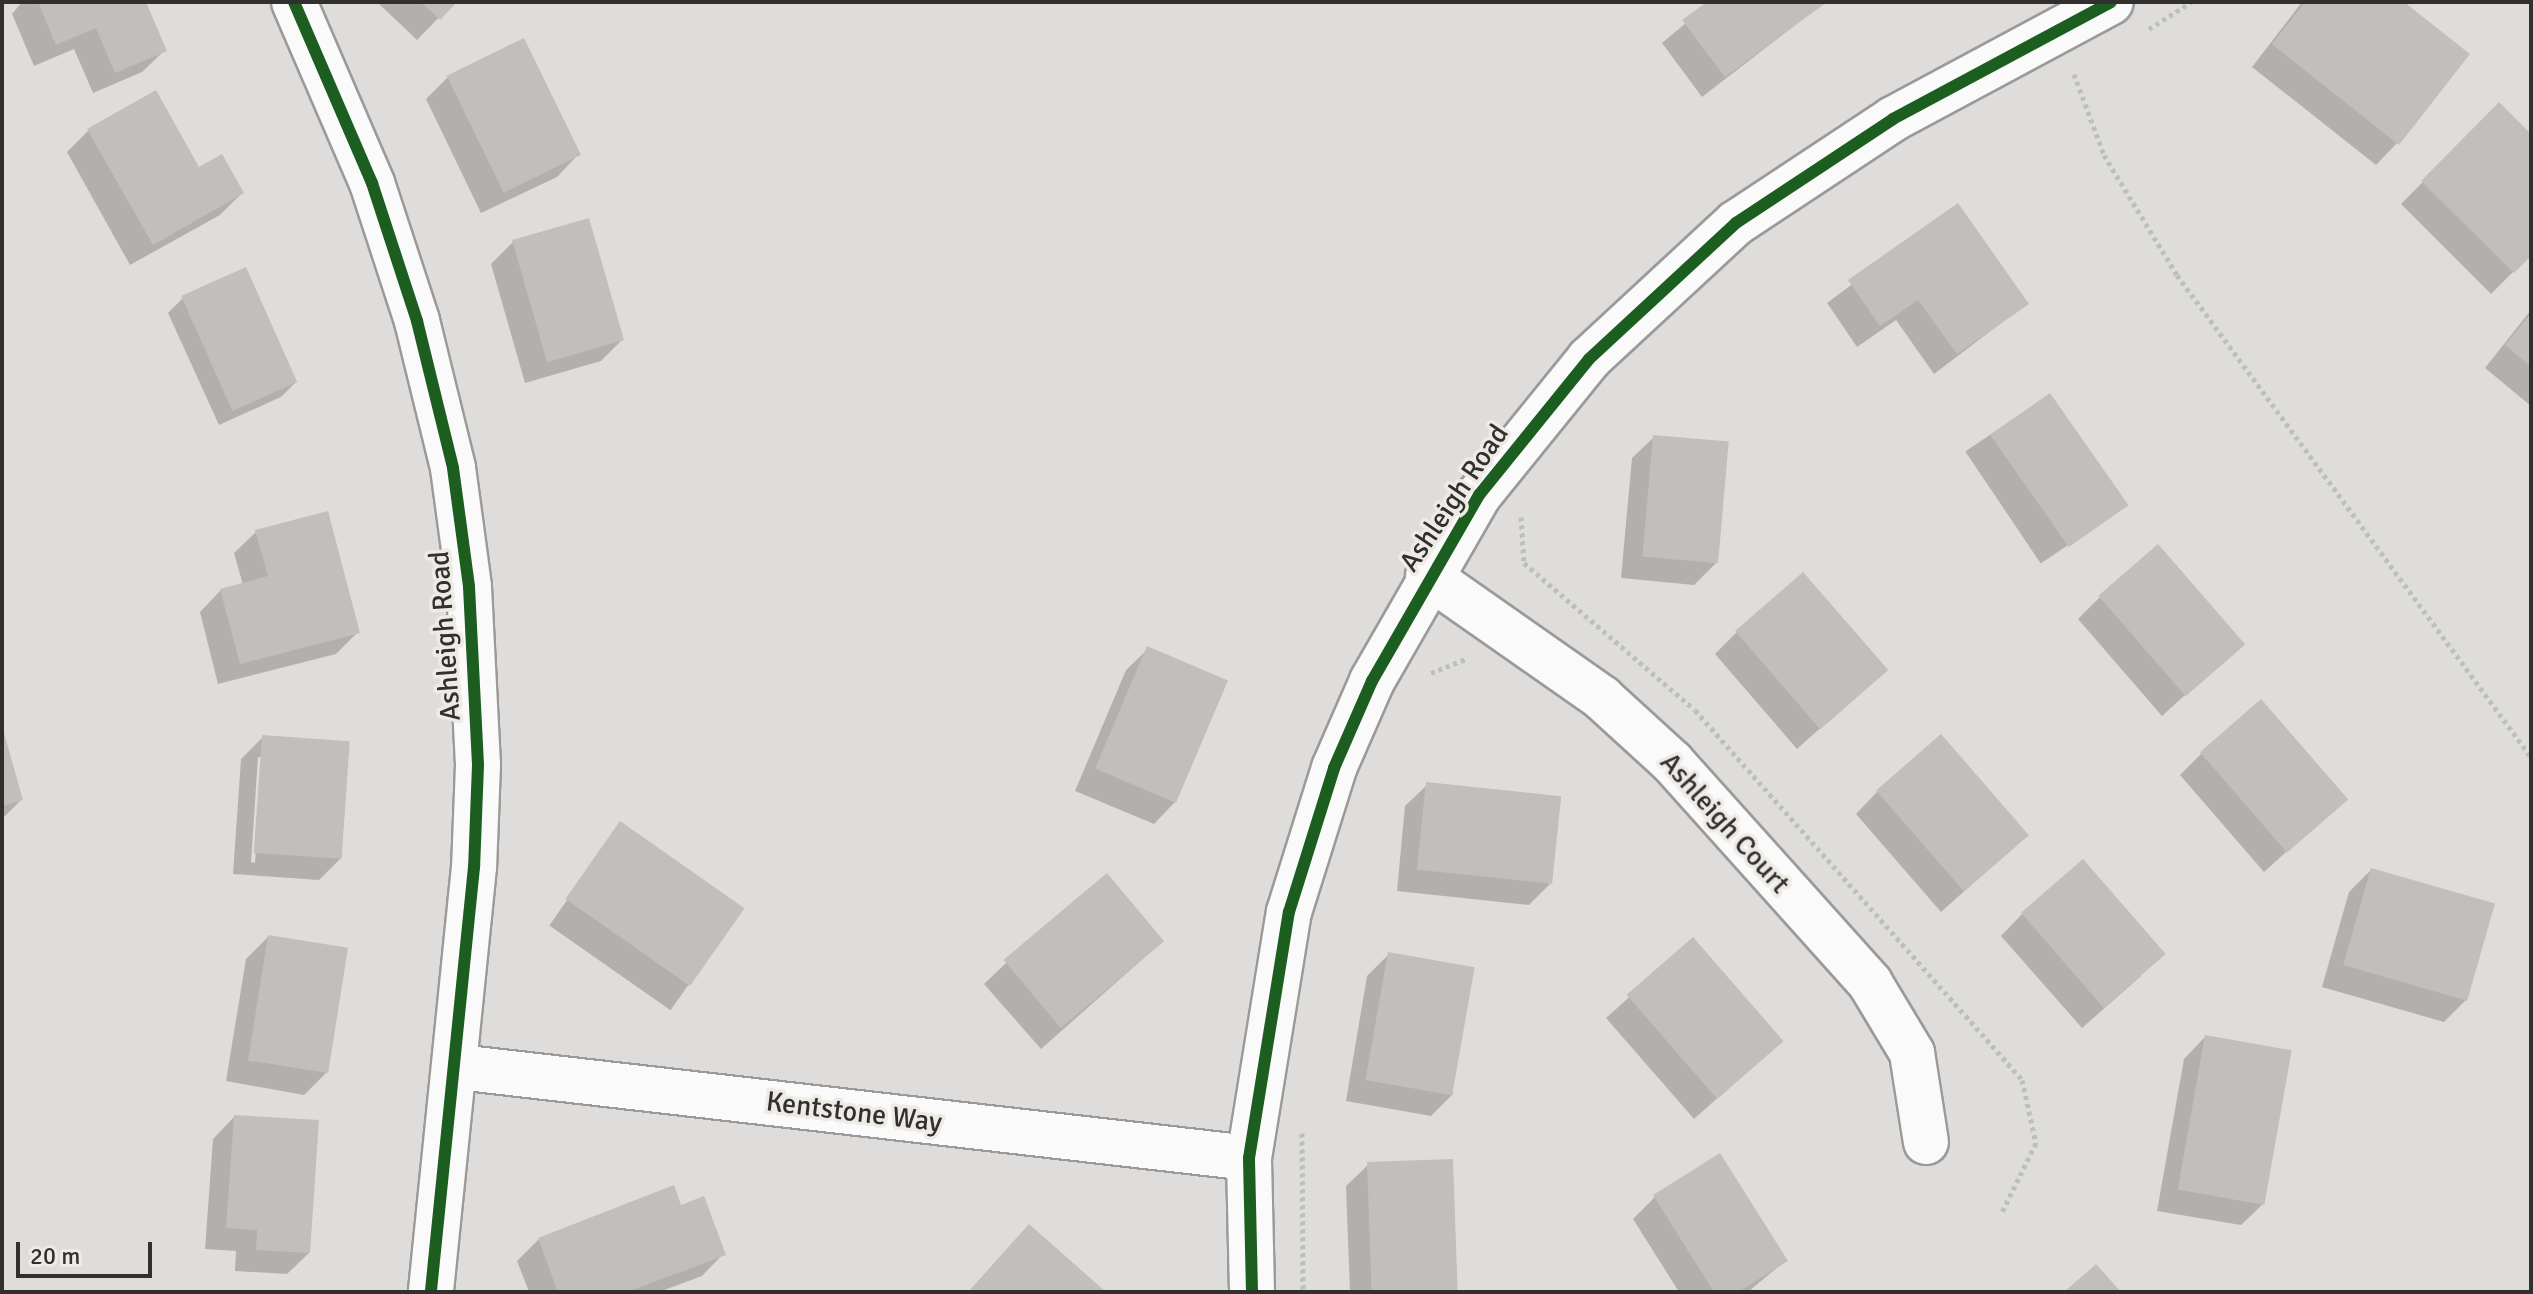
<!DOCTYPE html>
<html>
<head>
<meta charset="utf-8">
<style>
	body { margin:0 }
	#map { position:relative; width:2533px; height:1294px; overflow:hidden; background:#dfdddb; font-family:Signika,sans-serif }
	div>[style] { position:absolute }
	.shadow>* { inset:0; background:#0003; transform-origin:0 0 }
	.building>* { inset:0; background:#c1bfbe; transform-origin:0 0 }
	.path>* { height:5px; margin-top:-2.5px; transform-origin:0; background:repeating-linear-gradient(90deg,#bebebd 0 4px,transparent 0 8px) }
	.roads { filter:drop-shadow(2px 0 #9c9a98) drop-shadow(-2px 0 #9c9a98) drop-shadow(0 2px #9c9a98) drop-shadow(0 -2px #9c9a98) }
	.minor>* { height:44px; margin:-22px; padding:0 22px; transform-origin:22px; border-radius:22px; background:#fafafa }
	.cycleway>* { height:12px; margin:-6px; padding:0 6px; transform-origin:6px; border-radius:6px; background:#1b5e20 }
	span { translate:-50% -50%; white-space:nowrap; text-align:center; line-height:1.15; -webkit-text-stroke:7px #eeebe6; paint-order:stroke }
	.street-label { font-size:28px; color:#31302e }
	.frame { position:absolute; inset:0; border:4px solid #31302e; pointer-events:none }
	.scale { position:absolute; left:16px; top:1242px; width:136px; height:36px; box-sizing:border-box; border:4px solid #31302e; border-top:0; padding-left:10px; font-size:24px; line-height:28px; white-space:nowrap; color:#31302e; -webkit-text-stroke:6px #eeebe6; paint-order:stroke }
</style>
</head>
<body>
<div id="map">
	<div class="shadow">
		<div style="clip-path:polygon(22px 2px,144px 2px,164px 51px,142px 72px,93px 93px,74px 49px,34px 66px,12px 14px)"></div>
		<div style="clip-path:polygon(377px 2px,454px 2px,417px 40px)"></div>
		<div style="clip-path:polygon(1711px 2px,1825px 2px,1702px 97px,1662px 43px)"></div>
		<div style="clip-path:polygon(2302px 2px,2401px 2px,2397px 143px,2376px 165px,2252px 67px)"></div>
		<div style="clip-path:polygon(448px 77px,578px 155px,557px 177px,481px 213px,426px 99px)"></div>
		<div style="clip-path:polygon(2499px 105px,2531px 137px,2531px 254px,2491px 294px,2401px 204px)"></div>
		<div style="clip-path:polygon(89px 130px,199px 169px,242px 193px,220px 215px,130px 265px,67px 152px)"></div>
		<div style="clip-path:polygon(1957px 206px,2026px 304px,1934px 374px,1896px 320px,1857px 347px,1827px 303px)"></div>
		<div style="clip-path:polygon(513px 242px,623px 339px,601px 361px,525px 383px,491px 264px)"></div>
		<div style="clip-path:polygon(183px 298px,296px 382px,281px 397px,219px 425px,168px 313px)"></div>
		<div style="clip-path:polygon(2531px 310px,2531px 406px,2485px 368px)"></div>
		<div style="left:2049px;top:395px;width:135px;height:101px;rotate:56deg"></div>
		<div style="clip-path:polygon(1654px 437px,1716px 563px,1694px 585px,1621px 578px,1632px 458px)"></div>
		<div style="clip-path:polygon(256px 532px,358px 632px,336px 654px,218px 684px,200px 612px,221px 590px,243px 585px,234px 553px)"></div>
		<div style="clip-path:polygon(2100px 597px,2242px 643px,2162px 716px,2078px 619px)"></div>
		<div style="clip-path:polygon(1737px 632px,1885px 670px,1797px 749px,1715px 654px)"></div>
		<div style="clip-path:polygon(1148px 649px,1175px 802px,1154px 824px,1075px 791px,1126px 670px)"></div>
		<div style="clip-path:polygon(2px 730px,21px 800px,2px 819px)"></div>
		<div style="clip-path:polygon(evenodd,263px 737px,341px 858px,319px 880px,233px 874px,241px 759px,263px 737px,258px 757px,262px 757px,255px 863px,251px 862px,258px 757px)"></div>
		<div style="clip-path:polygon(2201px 754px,2345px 799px,2264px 872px,2180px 775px)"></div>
		<div style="clip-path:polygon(1427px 785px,1550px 884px,1529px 905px,1397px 891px,1405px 806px)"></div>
		<div style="clip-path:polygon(1877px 792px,2027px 835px,1941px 912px,1856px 814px)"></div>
		<div style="left:621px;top:823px;width:148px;height:125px;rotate:35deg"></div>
		<div style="clip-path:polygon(2371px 870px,2466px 1000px,2444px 1022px,2322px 987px,2349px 892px)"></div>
		<div style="clip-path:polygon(2022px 914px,2141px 976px,2082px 1028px,2001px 936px)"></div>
		<div style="clip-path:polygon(268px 937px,326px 1073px,304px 1095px,226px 1081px,246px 959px)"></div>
		<div style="clip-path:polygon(1693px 940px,1758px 1062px,1694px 1119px,1606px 1018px)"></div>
		<div style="clip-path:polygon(1163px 941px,1041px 1049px,984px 984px,1006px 963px)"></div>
		<div style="clip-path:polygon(1389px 954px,1453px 1094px,1431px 1116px,1346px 1101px,1367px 976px)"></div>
		<div style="clip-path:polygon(2205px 1037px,2263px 1204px,2241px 1225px,2157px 1211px,2184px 1059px)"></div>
		<div style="clip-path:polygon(234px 1117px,309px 1253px,287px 1274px,235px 1271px,236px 1251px,205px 1249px,213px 1139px)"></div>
		<div style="clip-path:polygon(1368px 1165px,1455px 1292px,1350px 1292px,1346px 1186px)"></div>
		<div style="clip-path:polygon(1655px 1197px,1785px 1261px,1748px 1292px,1679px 1292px,1633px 1219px)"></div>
		<div style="clip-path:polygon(680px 1208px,723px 1254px,702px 1276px,659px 1292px,529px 1292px,517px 1261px,539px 1239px)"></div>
	</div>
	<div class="building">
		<div style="clip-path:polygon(38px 2px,146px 2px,167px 51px,115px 73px,96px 28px,56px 45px)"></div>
		<div style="clip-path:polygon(421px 2px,457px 2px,440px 20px)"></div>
		<div style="clip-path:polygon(1707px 2px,1827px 2px,1725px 77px,1682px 20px)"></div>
		<div style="clip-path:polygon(2305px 2px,2404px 2px,2470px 54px,2399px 145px,2272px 44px)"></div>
		<div style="left:524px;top:38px;width:130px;height:86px;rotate:64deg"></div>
		<div style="clip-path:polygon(156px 90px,199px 167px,222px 154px,244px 193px,153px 245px,87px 129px)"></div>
		<div style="clip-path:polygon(2499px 102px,2531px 134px,2531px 256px,2514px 273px,2421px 181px)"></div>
		<div style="clip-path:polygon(1958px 203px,2029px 304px,1957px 354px,1918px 300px,1880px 326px,1848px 280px)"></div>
		<div style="left:589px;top:218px;width:127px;height:80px;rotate:74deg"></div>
		<div style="left:246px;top:267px;width:126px;height:71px;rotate:66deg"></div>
		<div style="clip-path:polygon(2531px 313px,2531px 367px,2505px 345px)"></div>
		<div style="left:2050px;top:393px;width:137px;height:73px;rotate:55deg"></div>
		<div style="left:1653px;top:435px;width:76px;height:122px;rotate:5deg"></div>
		<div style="clip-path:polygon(328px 511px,360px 633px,240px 664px,220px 589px,268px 576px,255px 530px)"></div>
		<div style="left:2158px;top:544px;width:133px;height:79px;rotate:49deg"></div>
		<div style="left:1803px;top:572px;width:130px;height:90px;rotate:49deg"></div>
		<div style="left:1147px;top:646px;width:88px;height:133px;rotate:23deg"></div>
		<div style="left:2261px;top:699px;width:133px;height:81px;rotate:49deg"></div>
		<div style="clip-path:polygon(2px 726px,23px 800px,2px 806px)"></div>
		<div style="left:1941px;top:734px;width:134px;height:86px;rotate:49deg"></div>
		<div style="left:262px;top:735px;width:88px;height:118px;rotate:4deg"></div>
		<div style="left:1426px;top:782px;width:136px;height:88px;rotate:6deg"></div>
		<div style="left:620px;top:821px;width:152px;height:95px;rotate:35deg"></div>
		<div style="left:2083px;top:859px;width:126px;height:82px;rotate:49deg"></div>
		<div style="left:2371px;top:868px;width:129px;height:101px;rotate:16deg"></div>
		<div style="left:1107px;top:873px;width:89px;height:135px;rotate:50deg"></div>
		<div style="left:268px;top:935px;width:81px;height:127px;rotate:9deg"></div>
		<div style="left:1693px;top:937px;width:138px;height:88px;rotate:49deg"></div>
		<div style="left:1388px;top:952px;width:88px;height:130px;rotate:10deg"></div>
		<div style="left:2205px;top:1035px;width:88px;height:157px;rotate:10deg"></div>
		<div style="clip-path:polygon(234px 1115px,319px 1120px,310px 1253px,256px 1250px,257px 1230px,226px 1228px)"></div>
		<div style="clip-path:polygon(1720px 1153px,1788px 1261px,1738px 1292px,1714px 1292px,1653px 1195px)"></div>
		<div style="left:1453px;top:1159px;width:133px;height:86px;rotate:88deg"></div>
		<div style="clip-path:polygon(674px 1185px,681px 1205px,704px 1196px,726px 1255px,627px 1292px,558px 1292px,538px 1238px)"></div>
		<div style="clip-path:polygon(1029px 1224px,1106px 1292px,968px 1292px)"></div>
		<div style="clip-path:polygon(2096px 1264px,2121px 1292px,2064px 1292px)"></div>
	</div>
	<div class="path">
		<div style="left:2149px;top:29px;width:50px;rotate:-32.7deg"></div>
		<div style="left:2074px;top:74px;width:86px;rotate:69.7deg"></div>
		<div style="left:2104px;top:155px;width:140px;rotate:58.7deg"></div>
		<div style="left:2177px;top:275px;width:598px;rotate:53.7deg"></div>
		<div style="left:1521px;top:517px;width:46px;rotate:86.3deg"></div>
		<div style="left:1524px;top:563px;width:225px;rotate:40.7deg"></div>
		<div style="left:1695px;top:710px;width:494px;rotate:48.5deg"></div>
		<div style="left:2022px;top:1080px;width:65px;rotate:77.5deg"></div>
		<div style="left:2036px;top:1143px;width:77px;rotate:116.2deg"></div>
		<div style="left:1431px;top:673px;width:37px;rotate:-22deg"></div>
		<div style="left:1302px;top:1133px;width:159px;rotate:89.6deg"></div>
	</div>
	<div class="roads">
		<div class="minor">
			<div style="left:294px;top:2px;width:197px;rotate:66.7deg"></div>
			<div style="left:372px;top:183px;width:145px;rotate:71.9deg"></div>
			<div style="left:417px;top:321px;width:151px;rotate:76.2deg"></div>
			<div style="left:453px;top:468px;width:120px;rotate:82.3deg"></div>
			<div style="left:469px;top:587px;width:178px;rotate:87.1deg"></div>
			<div style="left:478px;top:765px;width:102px;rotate:92.2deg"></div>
			<div style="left:474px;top:867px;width:427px;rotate:95.8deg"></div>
			<div style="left:1428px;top:576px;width:213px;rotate:35deg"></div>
			<div style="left:1602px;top:698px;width:95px;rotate:42.4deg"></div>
			<div style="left:1672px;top:762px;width:297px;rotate:48.1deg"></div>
			<div style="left:1870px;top:983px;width:82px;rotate:59deg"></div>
			<div style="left:1912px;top:1053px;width:90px;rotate:81.1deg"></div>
			<div style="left:458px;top:1067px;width:796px;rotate:6.56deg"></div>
			<div style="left:1252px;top:1292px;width:134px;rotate:-91.3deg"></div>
			<div style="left:1249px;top:1158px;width:249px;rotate:-80.8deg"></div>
			<div style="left:1289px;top:912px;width:151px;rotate:-72.6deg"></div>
			<div style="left:1334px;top:768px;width:95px;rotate:-66.4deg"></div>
			<div style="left:1372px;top:681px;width:215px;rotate:-60.1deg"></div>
			<div style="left:1479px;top:495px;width:175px;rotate:-51deg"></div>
			<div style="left:1589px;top:359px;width:200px;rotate:-42.8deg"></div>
			<div style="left:1736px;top:223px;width:188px;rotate:-33.5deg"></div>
			<div style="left:1893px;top:119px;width:247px;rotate:-28.2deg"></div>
		</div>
	</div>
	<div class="cycleway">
		<div style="left:294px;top:2px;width:197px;rotate:66.7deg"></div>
		<div style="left:372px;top:183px;width:145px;rotate:71.9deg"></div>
		<div style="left:417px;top:321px;width:151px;rotate:76.2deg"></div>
		<div style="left:453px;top:468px;width:120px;rotate:82.3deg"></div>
		<div style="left:469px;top:587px;width:178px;rotate:87.1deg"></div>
		<div style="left:478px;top:765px;width:102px;rotate:92.2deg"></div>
		<div style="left:474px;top:867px;width:427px;rotate:95.8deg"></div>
		<div style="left:1252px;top:1292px;width:134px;rotate:-91.3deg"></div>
		<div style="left:1249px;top:1158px;width:249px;rotate:-80.8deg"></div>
		<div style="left:1289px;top:912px;width:151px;rotate:-72.6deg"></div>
		<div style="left:1334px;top:768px;width:95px;rotate:-66.4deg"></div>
		<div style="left:1372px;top:681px;width:215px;rotate:-60.1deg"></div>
		<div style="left:1479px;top:495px;width:175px;rotate:-51deg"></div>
		<div style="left:1589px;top:359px;width:200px;rotate:-42.8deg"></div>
		<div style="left:1736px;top:223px;width:188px;rotate:-33.5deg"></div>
		<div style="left:1893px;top:119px;width:247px;rotate:-28.2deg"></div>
	</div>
	<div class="street-label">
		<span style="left:1454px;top:498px;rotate:-56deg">Ashleigh Road</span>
		<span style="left:445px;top:636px;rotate:-94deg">Ashleigh Road</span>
		<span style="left:1725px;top:823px;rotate:48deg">Ashleigh Court</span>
		<span style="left:854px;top:1112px;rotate:7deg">Kentstone Way</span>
	</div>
	<div class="frame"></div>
	<div class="scale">20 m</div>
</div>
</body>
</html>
